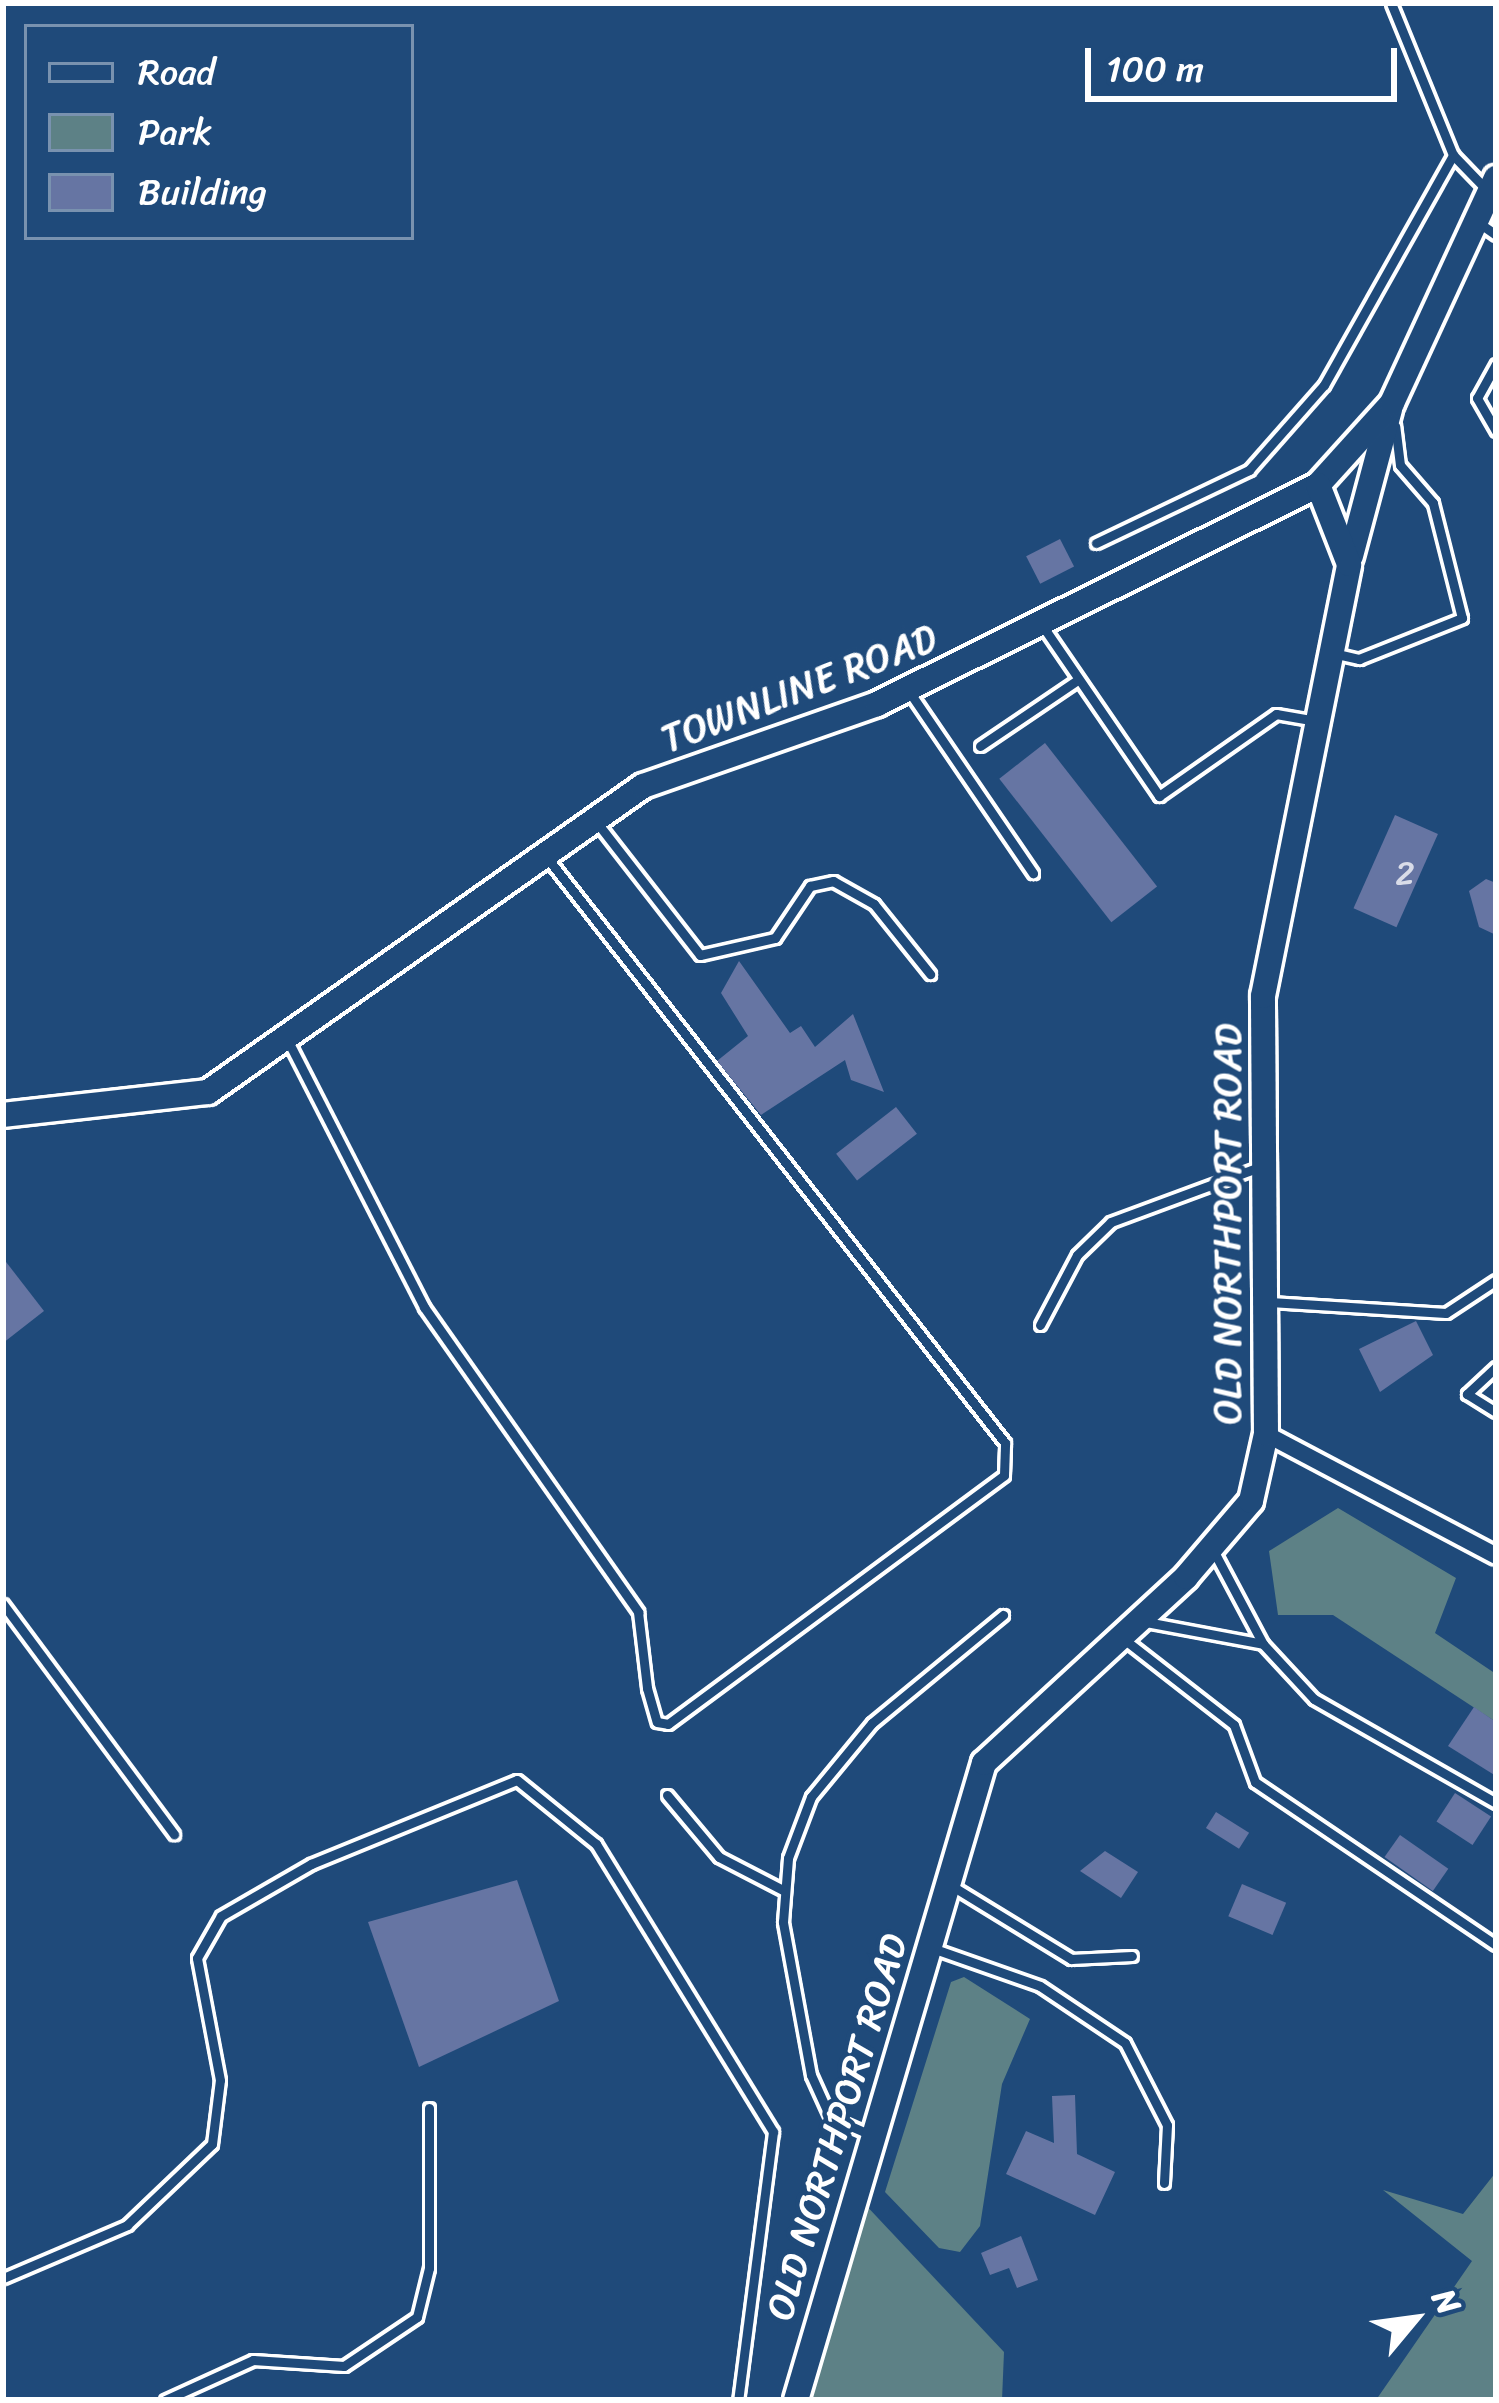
<!DOCTYPE html>
<html>
<head>
<meta charset="utf-8">
<style>
	body { margin:0 }
	#map { position:relative; width:1499px; height:2403px; overflow:hidden; background:#1f4a7a; font-family:Sriracha,sans-serif }
	div>[style] { position:absolute }
	.green>* { inset:0; background:#5d8186 }
	.building>* { inset:0; background:#6675a3; transform-origin:0 0 }
	.roads { filter:drop-shadow(3px 0 #fff) drop-shadow(-3px 0 #fff) drop-shadow(0 3px #fff) drop-shadow(0 -3px #fff) }
	.service>* { height:9px; margin:-4.5px; padding:0 4.5px; transform-origin:4.5px; border-radius:4.5px; background:#1f4a7a }
	.minor>* { height:16px; margin:-8px; padding:0 8px; transform-origin:8px; border-radius:8px; background:#1f4a7a }
	.secondary>* { height:24px; margin:-12px; padding:0 12px; transform-origin:12px; border-radius:12px; background:#1f4a7a }
	span { translate:-50% -50%; white-space:nowrap; text-align:center; line-height:1.15; -webkit-text-stroke:9px #1f4a7a; paint-order:stroke }
	.number-label { font-size:33px; color:#d9dce8 }
	.number-label span { -webkit-text-stroke-width:0 }
	.street-label { font-size:39px; color:#fff }
	.frame { position:absolute; inset:0; border:6px solid #fff; pointer-events:none }
	.legend { position:absolute; left:24px; top:24px; width:390px; height:216px; box-sizing:border-box; background:#1f4a7a; border:3px solid #7992af; margin:0; padding:15px 21px; list-style:none; font-size:36px; color:#fff }
	.legend li { display:flex; align-items:center; gap:24px; height:60px }
	.legend b { width:60px; border:3px solid #7992af }
	.north { position:absolute; left:1355px; top:2259px; width:120px; height:120px; -webkit-text-stroke:9px #1f4a7a; paint-order:stroke; rotate:61deg; font-size:33px; font-weight:700; line-height:48px; text-align:center; color:#fff }
	.north::after { content:''; display:block; margin:auto; width:42px; height:54px; background:#fff; clip-path:polygon(50% 0,100% 100%,50% 72%,0 100%) }
	.scale { position:absolute; left:1085px; top:48px; width:312px; height:54px; box-sizing:border-box; border:6px solid #fff; border-top:0; padding-left:15px; font-size:36px; line-height:42px; white-space:nowrap; color:#fff; -webkit-text-stroke:9px #1f4a7a; paint-order:stroke }
</style>
</head>
<body>
<div id="map">
	<div class="green">
		<div style="clip-path:polygon(1338px 1508px,1456px 1578px,1435px 1633px,1496px 1674px,1496px 1722px,1333px 1615px,1278px 1615px,1269px 1551px)"></div>
		<div style="clip-path:polygon(964px 1977px,1030px 2019px,1002px 2084px,980px 2226px,960px 2252px,939px 2248px,885px 2192px,951px 1982px)"></div>
		<div style="clip-path:polygon(1496px 2172px,1496px 2400px,1376px 2400px,1472px 2261px,1383px 2190px,1463px 2214px)"></div>
		<div style="clip-path:polygon(861px 2200px,1004px 2352px,1002px 2400px,807px 2400px)"></div>
	</div>
	<div class="building">
		<div style="left:1060px;top:539px;width:31px;height:38px;rotate:63deg"></div>
		<div style="left:1045px;top:743px;width:182px;height:58px;rotate:52deg"></div>
		<div style="left:1395px;top:815px;width:47px;height:102px;rotate:24deg"></div>
		<div style="clip-path:polygon(1486px 879px,1496px 883px,1496px 935px,1479px 927px,1469px 891px)"></div>
		<div style="clip-path:polygon(739px 961px,790px 1033px,801px 1026px,815px 1047px,853px 1014px,884px 1092px,851px 1080px,845px 1060px,761px 1115px,717px 1061px,748px 1036px,721px 993px)"></div>
		<div style="left:896px;top:1107px;width:34px;height:76px;rotate:52deg"></div>
		<div style="clip-path:polygon(3px 1258px,44px 1311px,3px 1343px)"></div>
		<div style="clip-path:polygon(1416px 1321px,1433px 1355px,1380px 1392px,1359px 1349px)"></div>
		<div style="clip-path:polygon(1474px 1707px,1496px 1722px,1496px 1776px,1448px 1746px)"></div>
		<div style="left:1455px;top:1793px;width:43px;height:34px;rotate:33deg"></div>
		<div style="left:1216px;top:1812px;width:39px;height:19px;rotate:32deg"></div>
		<div style="left:1400px;top:1835px;width:59px;height:27px;rotate:35deg"></div>
		<div style="clip-path:polygon(1105px 1851px,1138px 1872px,1121px 1898px,1080px 1871px)"></div>
		<div style="clip-path:polygon(517px 1880px,559px 2001px,419px 2067px,368px 1922px)"></div>
		<div style="left:1242px;top:1884px;width:48px;height:35px;rotate:23deg"></div>
		<div style="clip-path:polygon(1075px 2095px,1077px 2154px,1115px 2172px,1095px 2215px,1006px 2174px,1026px 2131px,1054px 2143px,1052px 2096px)"></div>
		<div style="clip-path:polygon(1021px 2236px,1038px 2280px,1017px 2288px,1009px 2268px,990px 2275px,981px 2253px)"></div>
	</div>
	<div class="roads">
		<div class="service">
			<div style="left:1391px;top:3px;width:164px;rotate:67.8deg"></div>
			<div style="left:1453px;top:155px;width:46px;rotate:45.9deg"></div>
			<div style="left:1479px;top:223px;width:21px;rotate:35deg"></div>
			<div style="left:1496px;top:364px;width:39px;rotate:119deg"></div>
			<div style="left:1477px;top:398px;width:38px;rotate:60deg"></div>
			<div style="left:1096px;top:543px;width:170px;rotate:-25.5deg"></div>
			<div style="left:1249px;top:470px;width:113px;rotate:-48.6deg"></div>
			<div style="left:1324px;top:385px;width:264px;rotate:-60.7deg"></div>
			<div style="left:1044px;top:628px;width:204px;rotate:55.6deg"></div>
			<div style="left:1159px;top:796px;width:143px;rotate:-35deg"></div>
			<div style="left:1276px;top:714px;width:41px;rotate:9.9deg"></div>
			<div style="left:1337px;top:654px;width:23px;rotate:13deg"></div>
			<div style="left:1359px;top:659px;width:111px;rotate:-21.7deg"></div>
			<div style="left:1462px;top:618px;width:119px;rotate:-104.2deg"></div>
			<div style="left:1433px;top:503px;width:50px;rotate:-131deg"></div>
			<div style="left:1400px;top:465px;width:39px;rotate:-97deg"></div>
			<div style="left:908px;top:690px;width:222px;rotate:55.7deg"></div>
			<div style="left:980px;top:746px;width:116px;rotate:-34.1deg"></div>
			<div style="left:598px;top:824px;width:166px;rotate:52.1deg"></div>
			<div style="left:700px;top:955px;width:77px;rotate:-12.8deg"></div>
			<div style="left:775px;top:938px;width:63px;rotate:-56.1deg"></div>
			<div style="left:810px;top:886px;width:24px;rotate:-12deg"></div>
			<div style="left:833px;top:881px;width:47px;rotate:29.3deg"></div>
			<div style="left:874px;top:904px;width:90px;rotate:51.3deg"></div>
			<div style="left:288px;top:1041px;width:299px;rotate:62.9deg"></div>
			<div style="left:424px;top:1307px;width:373px;rotate:54.9deg"></div>
			<div style="left:638px;top:1612px;width:77px;rotate:83.2deg"></div>
			<div style="left:647px;top:1688px;width:35px;rotate:74deg"></div>
			<div style="left:657px;top:1722px;width:11px;rotate:10deg"></div>
			<div style="left:668px;top:1724px;width:418px;rotate:-36.5deg"></div>
			<div style="left:1004px;top:1475px;width:32px;rotate:-88deg"></div>
			<div style="left:1005px;top:1443px;width:742px;rotate:-128.04deg"></div>
			<div style="left:1270px;top:1302px;width:176px;rotate:3.6deg"></div>
			<div style="left:1446px;top:1313px;width:60px;rotate:-33.4deg"></div>
			<div style="left:1040px;top:1325px;width:79px;rotate:-62.1deg"></div>
			<div style="left:1077px;top:1255px;width:47px;rotate:-44.1deg"></div>
			<div style="left:1111px;top:1222px;width:161px;rotate:-20.3deg"></div>
			<div style="left:1496px;top:1367px;width:40px;rotate:137deg"></div>
			<div style="left:1467px;top:1394px;width:34px;rotate:32deg"></div>
			<div style="left:3px;top:1604px;width:287px;rotate:53.4deg"></div>
			<div style="left:1146px;top:1622px;width:119px;rotate:10.6deg"></div>
			<div style="left:1263px;top:1644px;width:104px;rotate:-118deg"></div>
			<div style="left:1125px;top:1640px;width:138px;rotate:37.9deg"></div>
			<div style="left:1234px;top:1725px;width:61px;rotate:69.8deg"></div>
			<div style="left:1255px;top:1782px;width:291px;rotate:34.1deg"></div>
			<div style="left:1263px;top:1644px;width:75px;rotate:47.2deg"></div>
			<div style="left:1314px;top:1699px;width:210px;rotate:29.7deg"></div>
			<div style="left:667px;top:1795px;width:81px;rotate:50deg"></div>
			<div style="left:719px;top:1857px;width:74px;rotate:27.3deg"></div>
			<div style="left:952px;top:1886px;width:140px;rotate:31.5deg"></div>
			<div style="left:1071px;top:1959px;width:61px;rotate:-2.8deg"></div>
			<div style="left:932px;top:1948px;width:114px;rotate:19.4deg"></div>
			<div style="left:1040px;top:1986px;width:102px;rotate:33.8deg"></div>
			<div style="left:1125px;top:2043px;width:92px;rotate:62.9deg"></div>
			<div style="left:1167px;top:2125px;width:58px;rotate:93deg"></div>
			<div style="left:871px;top:2135px;width:45px;rotate:-156.3deg"></div>
			<div style="left:830px;top:2117px;width:46px;rotate:-114.3deg"></div>
			<div style="left:811px;top:2075px;width:156px;rotate:-100.4deg"></div>
			<div style="left:783px;top:1922px;width:64px;rotate:-85.5deg"></div>
			<div style="left:788px;top:1858px;width:65px;rotate:-69.3deg"></div>
			<div style="left:811px;top:1797px;width:96px;rotate:-50.5deg"></div>
			<div style="left:872px;top:1723px;width:170px;rotate:-39.5deg"></div>
			<div style="left:3px;top:2278px;width:135px;rotate:-23.1deg"></div>
			<div style="left:127px;top:2225px;width:117px;rotate:-43.6deg"></div>
			<div style="left:212px;top:2144px;width:64px;rotate:-82.9deg"></div>
			<div style="left:220px;top:2080px;width:124px;rotate:-100.7deg"></div>
			<div style="left:197px;top:1958px;width:48px;rotate:-60.3deg"></div>
			<div style="left:221px;top:1916px;width:104px;rotate:-30deg"></div>
			<div style="left:311px;top:1864px;width:222px;rotate:-22.2deg"></div>
			<div style="left:517px;top:1780px;width:102px;rotate:39deg"></div>
			<div style="left:596px;top:1844px;width:338px;rotate:58.4deg"></div>
			<div style="left:773px;top:2132px;width:270px;rotate:97.4deg"></div>
			<div style="left:165px;top:2400px;width:97px;rotate:-24.4deg"></div>
			<div style="left:253px;top:2360px;width:91px;rotate:3.8deg"></div>
			<div style="left:344px;top:2366px;width:88px;rotate:-33.9deg"></div>
			<div style="left:417px;top:2317px;width:50px;rotate:-76.2deg"></div>
			<div style="left:429px;top:2268px;width:160px;rotate:-90deg"></div>
		</div>
		<div class="minor">
			<div style="left:1266px;top:1434px;width:260px;rotate:27.9deg"></div>
		</div>
		<div class="secondary">
			<div style="left:1351px;top:556px;width:152px;rotate:-75.1deg"></div>
			<div style="left:3px;top:1115px;width:206px;rotate:-6.4deg"></div>
			<div style="left:208px;top:1092px;width:532px;rotate:-35.12deg"></div>
			<div style="left:643px;top:786px;width:248px;rotate:-19.3deg"></div>
			<div style="left:877px;top:704px;width:492px;rotate:-26.4deg"></div>
			<div style="left:1318px;top:485px;width:110px;rotate:-47.9deg"></div>
			<div style="left:1392px;top:403px;width:248px;rotate:-65.2deg"></div>
			<div style="left:796px;top:2400px;width:664px;rotate:-73.56deg"></div>
			<div style="left:984px;top:1763px;width:275px;rotate:-42.6deg"></div>
			<div style="left:1186px;top:1577px;width:100px;rotate:-49.5deg"></div>
			<div style="left:1251px;top:1501px;width:69px;rotate:-77.4deg"></div>
			<div style="left:1266px;top:1434px;width:438px;rotate:-90.4deg"></div>
			<div style="left:1263px;top:996px;width:440px;rotate:-78.7deg"></div>
			<div style="left:1349px;top:564px;width:85px;rotate:-111.4deg"></div>
		</div>
	</div>
	<div class="number-label">
		<span style="left:1405px;top:874px">2</span>
	</div>
	<div class="street-label">
		<span style="left:799px;top:689px;rotate:-21deg">TOWNLINE ROAD</span>
		<span style="left:1228px;top:1224px;rotate:-90deg">OLD NORTHPORT ROAD</span>
		<span style="left:837px;top:2127px;rotate:-73deg">OLD NORTHPORT ROAD</span>
	</div>
	<div class="frame"></div>
	<ul class="legend">
	<li><b style="height:15px;background:#1f4a7a"></b>Road</li>
	<li><b style="height:33px;background:#5d8186"></b>Park</li>
	<li><b style="height:33px;background:#6675a3"></b>Building</li>
	</ul>
	<div class="north">N</div>
	<div class="scale">100 m</div>
</div>
</body>
</html>
